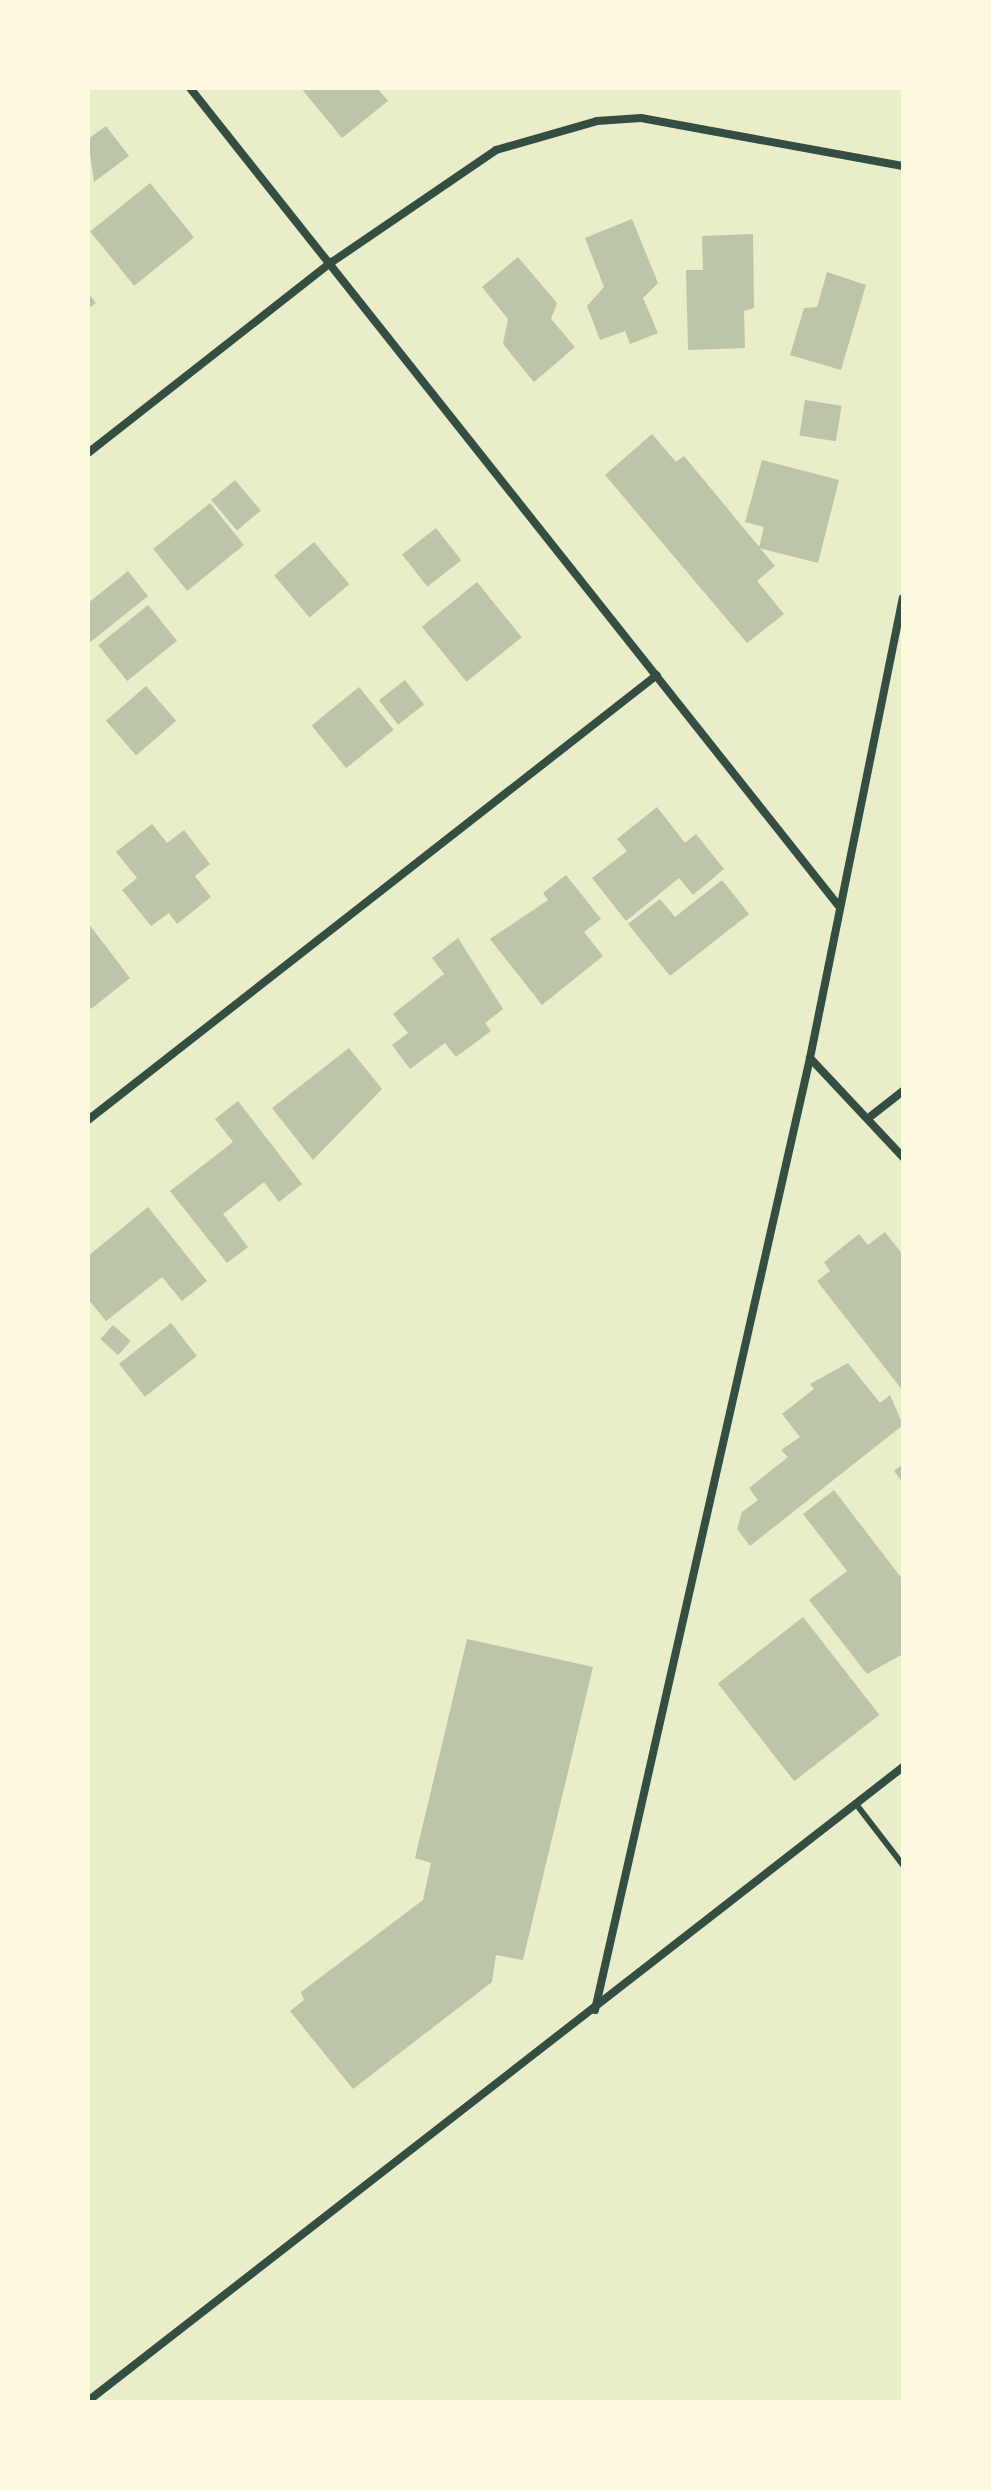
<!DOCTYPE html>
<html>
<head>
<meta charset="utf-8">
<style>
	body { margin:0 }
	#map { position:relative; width:991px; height:2490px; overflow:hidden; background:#e9edc9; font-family:Mulish,sans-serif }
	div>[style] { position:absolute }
	.building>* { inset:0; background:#bcc5a7; transform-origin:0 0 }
	.service>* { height:6px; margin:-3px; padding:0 3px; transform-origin:3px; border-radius:3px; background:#344e41 }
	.minor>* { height:8px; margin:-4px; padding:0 4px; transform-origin:4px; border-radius:4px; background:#344e41 }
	span { translate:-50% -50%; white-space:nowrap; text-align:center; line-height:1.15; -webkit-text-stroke:6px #fefae0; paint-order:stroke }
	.frame { position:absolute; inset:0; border:90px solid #fefae0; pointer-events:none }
</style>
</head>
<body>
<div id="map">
	<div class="building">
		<div style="clip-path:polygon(301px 88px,377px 88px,388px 101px,342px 138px)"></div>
		<div style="clip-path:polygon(106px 126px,129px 156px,94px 182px,88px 139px)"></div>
		<div style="left:150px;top:183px;width:70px;height:77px;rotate:51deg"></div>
		<div style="clip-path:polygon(632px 219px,658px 283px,643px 298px,658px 333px,630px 344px,625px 331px,600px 340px,587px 306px,604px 287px,585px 238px)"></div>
		<div style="clip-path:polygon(753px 234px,754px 308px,744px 311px,745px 348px,688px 350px,686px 270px,703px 270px,702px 236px)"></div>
		<div style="clip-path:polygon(518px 257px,557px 303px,551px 319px,575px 347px,534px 382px,503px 344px,508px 319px,482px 287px)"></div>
		<div style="clip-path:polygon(827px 272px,866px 285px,841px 370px,790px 355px,804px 308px,817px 307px)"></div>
		<div style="clip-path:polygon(88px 293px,96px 303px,88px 309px)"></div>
		<div style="left:805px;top:400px;width:37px;height:36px;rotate:9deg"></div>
		<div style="clip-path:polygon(652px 434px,676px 462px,684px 456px,775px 566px,757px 581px,784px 614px,747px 643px,605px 475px)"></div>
		<div style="clip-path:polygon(762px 460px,839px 480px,818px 563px,759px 548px,764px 527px,745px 522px)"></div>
		<div style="left:235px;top:480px;width:40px;height:31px;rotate:50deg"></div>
		<div style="left:210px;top:503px;width:54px;height:73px;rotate:51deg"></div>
		<div style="left:436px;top:528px;width:41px;height:43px;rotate:52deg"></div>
		<div style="left:314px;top:542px;width:55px;height:52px;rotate:50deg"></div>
		<div style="clip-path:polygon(128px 571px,148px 596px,88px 644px,88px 603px)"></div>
		<div style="left:477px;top:582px;width:71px;height:71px;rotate:51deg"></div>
		<div style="left:148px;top:605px;width:46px;height:64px;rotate:51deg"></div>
		<div style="left:405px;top:680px;width:31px;height:33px;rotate:52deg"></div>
		<div style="left:146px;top:686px;width:46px;height:53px;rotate:49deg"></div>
		<div style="left:359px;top:687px;width:55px;height:61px;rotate:51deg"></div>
		<div style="clip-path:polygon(657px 807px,685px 843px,696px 834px,724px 869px,693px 895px,679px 878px,626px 921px,592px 878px,627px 851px,617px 839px)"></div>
		<div style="clip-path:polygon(152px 824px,167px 843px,184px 830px,210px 864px,195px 876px,211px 897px,177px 924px,169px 913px,151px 926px,122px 890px,137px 878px,116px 852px)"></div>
		<div style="clip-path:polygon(566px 875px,601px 919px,584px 932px,603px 956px,542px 1005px,490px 939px,548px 900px,543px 893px)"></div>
		<div style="clip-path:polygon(722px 880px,749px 914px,670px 976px,628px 924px,660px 899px,675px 917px)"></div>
		<div style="clip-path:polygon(88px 923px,130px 978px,91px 1009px,88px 1005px)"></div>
		<div style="clip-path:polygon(458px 938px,503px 1009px,485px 1023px,491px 1031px,456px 1057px,445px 1043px,410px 1069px,392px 1045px,408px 1033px,393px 1014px,444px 974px,432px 958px)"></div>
		<div style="clip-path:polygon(349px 1048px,382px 1089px,313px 1160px,272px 1108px)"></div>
		<div style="clip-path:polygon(238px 1101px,302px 1184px,279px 1202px,264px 1182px,223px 1214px,248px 1247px,227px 1263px,170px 1191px,233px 1142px,215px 1119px)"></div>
		<div style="clip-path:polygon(148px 1207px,207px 1281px,182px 1301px,162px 1277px,106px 1321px,88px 1299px,88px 1256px)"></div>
		<div style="clip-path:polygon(885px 1232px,903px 1255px,903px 1391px,817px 1281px,830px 1271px,824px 1262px,859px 1234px,868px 1245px)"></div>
		<div style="left:171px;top:1323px;width:42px;height:66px;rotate:52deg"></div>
		<div style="left:113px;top:1325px;width:24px;height:19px;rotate:42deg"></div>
		<div style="clip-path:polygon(848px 1363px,880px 1403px,890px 1395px,903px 1425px,750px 1546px,737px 1529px,742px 1512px,758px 1500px,749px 1488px,788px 1457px,781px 1450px,800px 1437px,782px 1414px,814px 1389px,810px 1384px)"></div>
		<div style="clip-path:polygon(903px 1464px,903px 1483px,894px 1471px)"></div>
		<div style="clip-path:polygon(834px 1490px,903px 1580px,903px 1654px,867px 1674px,809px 1600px,847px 1571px,803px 1514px)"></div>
		<div style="left:803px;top:1617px;width:124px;height:108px;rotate:52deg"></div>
		<div style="clip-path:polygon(467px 1639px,593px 1667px,523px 1960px,496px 1955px,492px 1982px,353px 2089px,290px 2011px,304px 2000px,301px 1992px,423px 1900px,431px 1863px,415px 1858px)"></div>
	</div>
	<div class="service">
		<div style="left:856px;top:1804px;width:77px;rotate:52.4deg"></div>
	</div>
	<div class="minor">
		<div style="left:190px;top:88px;width:1043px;rotate:51.58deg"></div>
		<div style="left:88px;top:453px;width:310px;rotate:-38.1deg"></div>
		<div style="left:332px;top:262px;width:199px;rotate:-34.3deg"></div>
		<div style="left:496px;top:150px;width:105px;rotate:-16deg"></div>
		<div style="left:597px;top:121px;width:44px;rotate:-3.9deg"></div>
		<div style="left:641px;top:118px;width:266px;rotate:10.4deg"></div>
		<div style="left:810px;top:1058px;width:136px;rotate:46.8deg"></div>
		<div style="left:871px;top:1116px;width:41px;rotate:-38deg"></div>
		<div style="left:88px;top:1120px;width:722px;rotate:-38.03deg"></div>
		<div style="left:595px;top:2010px;width:976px;rotate:-77.27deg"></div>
		<div style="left:810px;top:1058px;width:469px;rotate:-78.6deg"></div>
		<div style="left:88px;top:2401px;width:1033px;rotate:-37.88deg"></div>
	</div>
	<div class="frame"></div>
</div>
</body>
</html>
